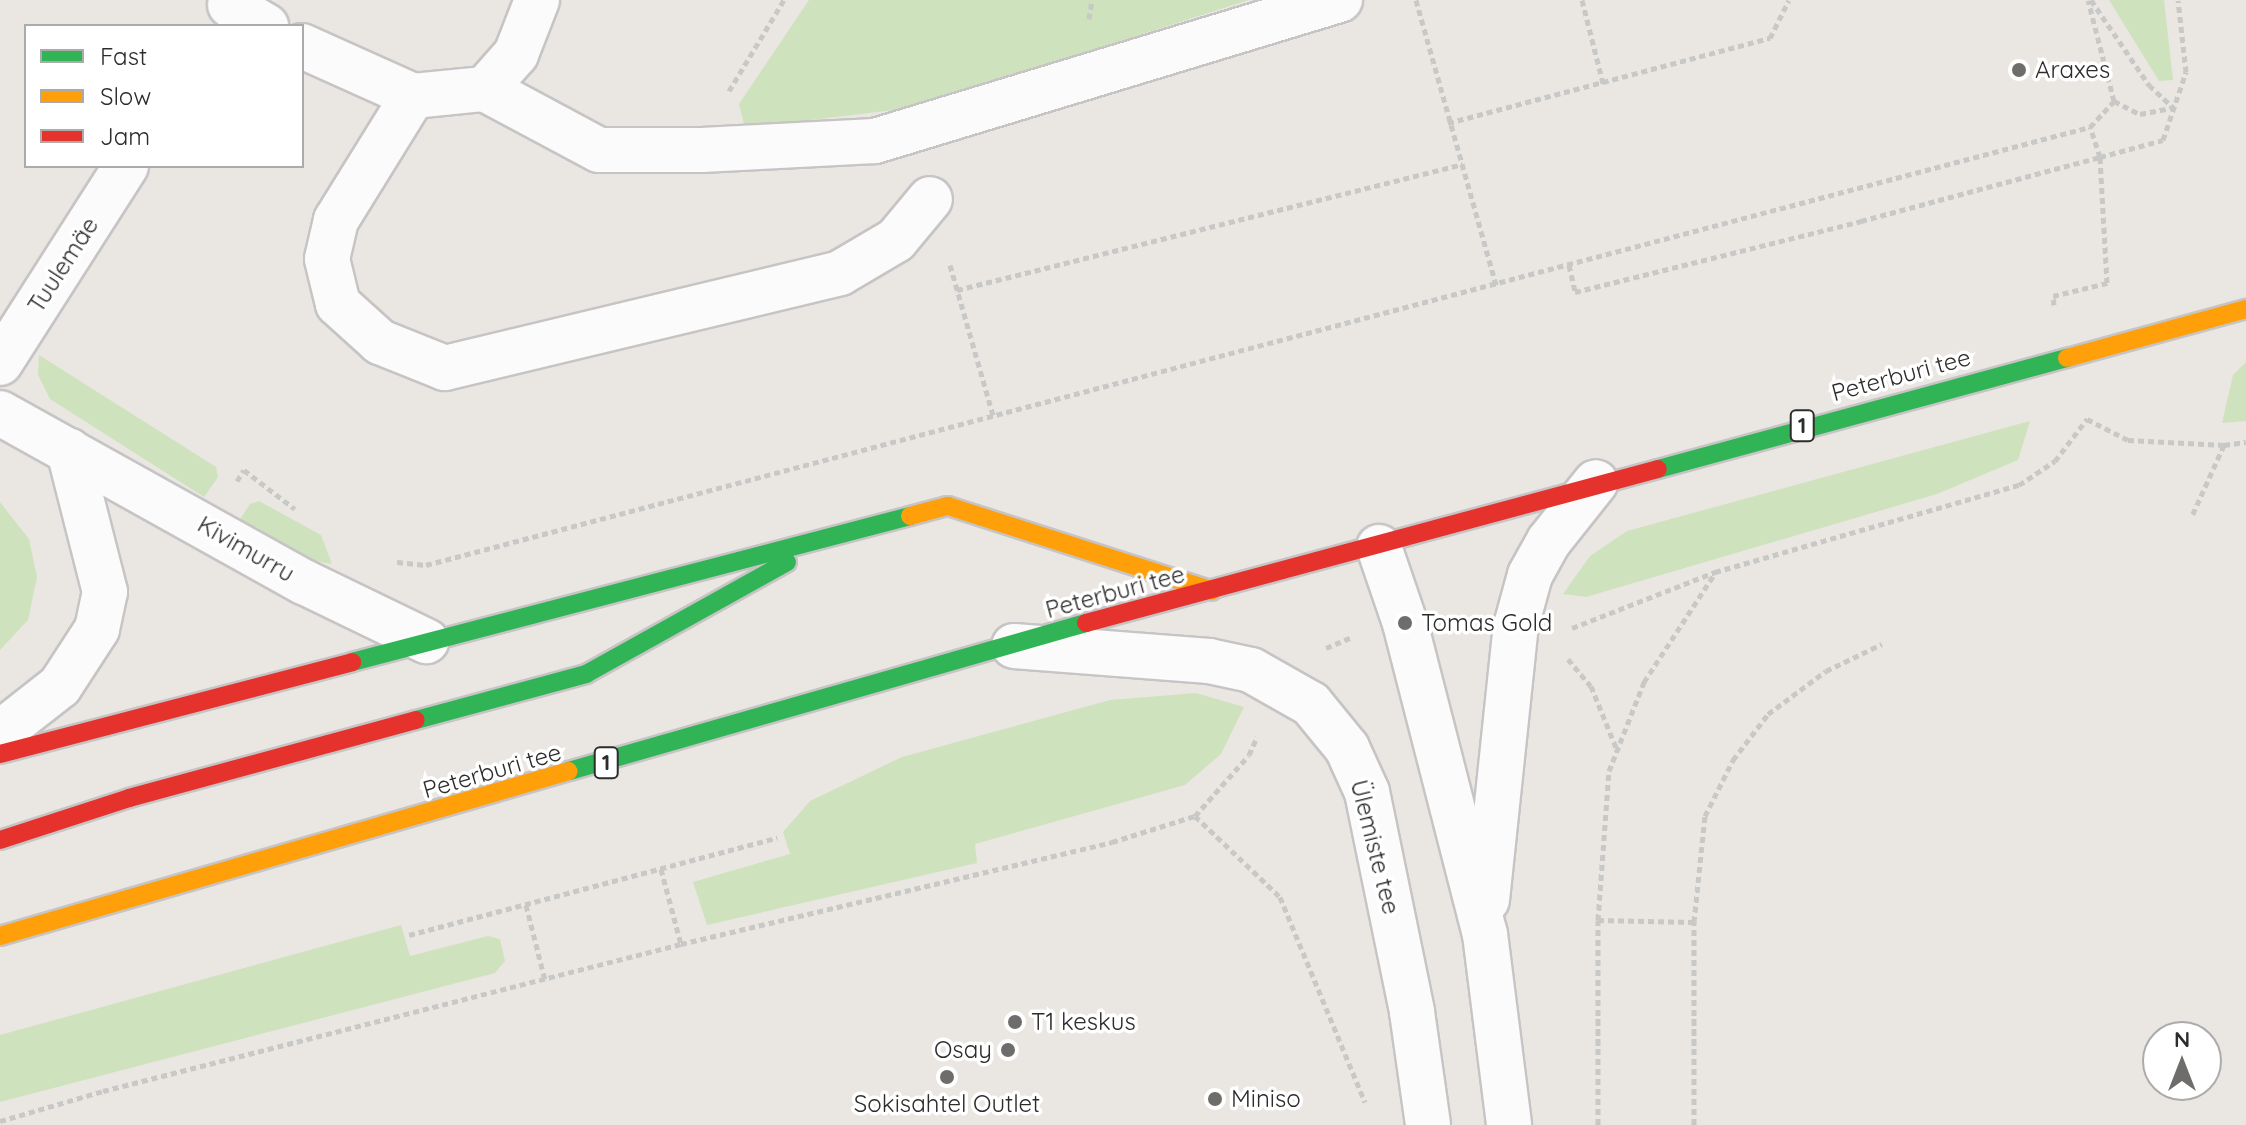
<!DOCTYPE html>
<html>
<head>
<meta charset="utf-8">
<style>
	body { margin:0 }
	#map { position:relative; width:2246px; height:1125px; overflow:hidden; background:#eae6e2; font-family:Quicksand,sans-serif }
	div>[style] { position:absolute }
	.green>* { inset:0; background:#cee3bd }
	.path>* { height:5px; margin-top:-2.5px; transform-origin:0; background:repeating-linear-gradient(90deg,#c8c8c7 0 6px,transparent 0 10px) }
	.roads { filter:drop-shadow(2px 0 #c6c4c5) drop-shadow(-2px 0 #c6c4c5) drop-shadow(0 2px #c6c4c5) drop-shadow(0 -2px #c6c4c5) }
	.street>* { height:44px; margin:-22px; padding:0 22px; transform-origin:22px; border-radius:22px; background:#fcfbfb }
	.fast>* { height:18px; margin:-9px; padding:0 9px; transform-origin:9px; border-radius:9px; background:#30b455 }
	.slow>* { height:18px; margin:-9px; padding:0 9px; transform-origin:9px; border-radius:9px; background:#ff9f0a }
	.jam>* { height:18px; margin:-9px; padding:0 9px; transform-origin:9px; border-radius:9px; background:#e5322d }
	.dots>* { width:22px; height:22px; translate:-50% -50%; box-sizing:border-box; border:4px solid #fff; border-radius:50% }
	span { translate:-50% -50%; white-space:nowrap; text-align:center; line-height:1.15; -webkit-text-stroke:7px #fff; paint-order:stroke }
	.shield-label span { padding:2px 6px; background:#fff; border:2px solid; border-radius:6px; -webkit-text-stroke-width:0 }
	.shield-label { font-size:22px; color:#2c2c2c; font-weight:700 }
	.poi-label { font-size:24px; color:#2c2c2c }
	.left { translate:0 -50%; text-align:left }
	.right { translate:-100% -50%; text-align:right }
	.street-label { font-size:24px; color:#2c2c2c }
	.legend { position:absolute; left:24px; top:24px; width:280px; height:144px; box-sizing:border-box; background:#fff; border:2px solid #ababab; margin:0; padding:10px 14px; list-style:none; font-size:24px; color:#2c2c2c }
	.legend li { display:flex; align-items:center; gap:16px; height:40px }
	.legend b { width:40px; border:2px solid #ababab }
	.north { position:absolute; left:2142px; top:1021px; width:80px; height:80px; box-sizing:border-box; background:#fff; border:2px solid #ababab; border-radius:50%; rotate:0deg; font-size:22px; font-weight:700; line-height:32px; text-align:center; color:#2c2c2c }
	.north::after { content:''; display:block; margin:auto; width:28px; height:36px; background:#6e6d6c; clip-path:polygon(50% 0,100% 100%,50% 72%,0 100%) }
</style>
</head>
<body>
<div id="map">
	<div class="green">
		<div style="clip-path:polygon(809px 0,1249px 0,910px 108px,745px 128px,739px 104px)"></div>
		<div style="clip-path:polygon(2109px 0,2164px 0,2173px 80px,2159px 81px)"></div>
		<div style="clip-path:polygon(39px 355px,216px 467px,218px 477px,204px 497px,50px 399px,38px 375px)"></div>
		<div style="clip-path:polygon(2246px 362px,2246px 421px,2222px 423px,2233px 375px)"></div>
		<div style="clip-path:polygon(2030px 421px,2018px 460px,1937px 494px,1586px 597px,1563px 594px,1590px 556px,1627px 531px)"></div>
		<div style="clip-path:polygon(259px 501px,321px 535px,332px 564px,309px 560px,239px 521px,250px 504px)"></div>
		<div style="clip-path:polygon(0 502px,29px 539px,37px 577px,28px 620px,0 650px)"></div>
		<div style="clip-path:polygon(1196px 693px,1244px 707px,1221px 754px,1185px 785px,975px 844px,977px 863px,707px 925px,693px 882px,790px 854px,783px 832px,810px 801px,902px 757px,1110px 700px)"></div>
		<div style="clip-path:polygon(401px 925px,410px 956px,488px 936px,500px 939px,505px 961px,495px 973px,0 1102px,0 1035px)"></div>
	</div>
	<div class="path">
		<div style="left:1416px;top:0;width:296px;rotate:74.3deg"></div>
		<div style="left:1582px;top:0;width:86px;rotate:75.8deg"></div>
		<div style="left:2091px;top:0;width:103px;rotate:55.7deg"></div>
		<div style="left:2149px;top:85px;width:33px;rotate:43deg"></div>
		<div style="left:1089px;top:19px;width:19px;rotate:-81deg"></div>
		<div style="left:729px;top:91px;width:106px;rotate:-58.9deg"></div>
		<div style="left:2114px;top:101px;width:29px;rotate:27deg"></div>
		<div style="left:2140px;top:114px;width:33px;rotate:-11deg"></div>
		<div style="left:1448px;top:123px;width:333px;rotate:-14.8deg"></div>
		<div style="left:1770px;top:38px;width:42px;rotate:-63.4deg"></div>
		<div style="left:950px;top:265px;width:159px;rotate:74deg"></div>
		<div style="left:1569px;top:265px;width:28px;rotate:77deg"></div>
		<div style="left:1575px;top:292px;width:295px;rotate:-13.9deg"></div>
		<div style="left:1861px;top:221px;width:247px;rotate:-15deg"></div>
		<div style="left:2100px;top:157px;width:32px;rotate:-108deg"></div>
		<div style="left:957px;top:290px;width:521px;rotate:-13.98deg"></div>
		<div style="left:2054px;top:305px;width:9px;rotate:-96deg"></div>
		<div style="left:2053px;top:296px;width:56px;rotate:-13.5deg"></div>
		<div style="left:2107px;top:283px;width:126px;rotate:-93.2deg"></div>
		<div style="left:2100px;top:157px;width:65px;rotate:-15.1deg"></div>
		<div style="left:2163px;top:140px;width:72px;rotate:-71.3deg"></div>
		<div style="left:2186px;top:72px;width:72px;rotate:-96.3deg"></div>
		<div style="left:2224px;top:445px;width:22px;rotate:-8deg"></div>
		<div style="left:237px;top:481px;width:13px;rotate:-58deg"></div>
		<div style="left:244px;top:470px;width:64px;rotate:37.4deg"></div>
		<div style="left:397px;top:562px;width:29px;rotate:6deg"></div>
		<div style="left:426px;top:565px;width:1721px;rotate:-14.75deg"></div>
		<div style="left:2090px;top:127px;width:35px;rotate:-47deg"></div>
		<div style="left:2114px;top:101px;width:104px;rotate:-104.4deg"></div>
		<div style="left:1572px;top:628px;width:154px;rotate:-21.4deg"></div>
		<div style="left:1715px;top:572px;width:316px;rotate:-16deg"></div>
		<div style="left:2019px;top:485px;width:43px;rotate:-33.7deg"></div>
		<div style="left:2055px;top:461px;width:53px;rotate:-52.7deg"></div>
		<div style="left:2087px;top:419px;width:46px;rotate:27.1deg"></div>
		<div style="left:2128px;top:440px;width:96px;rotate:3deg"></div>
		<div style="left:2224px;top:445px;width:78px;rotate:114.3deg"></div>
		<div style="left:1326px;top:648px;width:26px;rotate:-23deg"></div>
		<div style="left:1568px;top:659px;width:35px;rotate:50deg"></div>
		<div style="left:1591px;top:686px;width:69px;rotate:67.9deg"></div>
		<div style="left:1195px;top:816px;width:117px;rotate:43.6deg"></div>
		<div style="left:1280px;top:897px;width:222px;rotate:67.5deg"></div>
		<div style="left:661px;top:869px;width:78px;rotate:75.1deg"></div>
		<div style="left:526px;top:905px;width:77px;rotate:75.8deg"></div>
		<div style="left:1598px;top:920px;width:96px;rotate:1.2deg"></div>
		<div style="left:409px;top:935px;width:381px;rotate:-14.8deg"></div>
		<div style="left:0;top:1121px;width:107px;rotate:-16.2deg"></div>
		<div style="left:103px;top:1091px;width:596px;rotate:-14.27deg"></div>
		<div style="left:681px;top:944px;width:443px;rotate:-13.3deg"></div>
		<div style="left:1112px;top:842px;width:87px;rotate:-17.4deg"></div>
		<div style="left:1195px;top:816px;width:81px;rotate:-48.5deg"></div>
		<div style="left:1249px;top:755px;width:20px;rotate:-66deg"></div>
		<div style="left:1598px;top:1125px;width:205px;rotate:-90deg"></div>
		<div style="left:1598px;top:920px;width:149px;rotate:-85.8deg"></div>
		<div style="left:1609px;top:771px;width:96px;rotate:-68.5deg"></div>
		<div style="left:1644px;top:682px;width:130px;rotate:-56.9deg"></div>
		<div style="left:1694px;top:1125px;width:203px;rotate:-90deg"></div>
		<div style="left:1694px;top:922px;width:107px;rotate:-84.1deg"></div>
		<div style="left:1705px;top:816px;width:63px;rotate:-63.4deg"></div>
		<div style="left:1733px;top:760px;width:58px;rotate:-52.7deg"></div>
		<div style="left:1768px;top:714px;width:72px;rotate:-36.6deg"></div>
		<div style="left:1826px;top:671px;width:62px;rotate:-25.7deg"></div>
	</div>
	<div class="roads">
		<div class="street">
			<div style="left:230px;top:5px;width:42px;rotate:30.3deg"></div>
			<div style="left:302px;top:46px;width:122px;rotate:24.2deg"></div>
			<div style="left:413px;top:96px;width:72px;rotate:-5.6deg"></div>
			<div style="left:485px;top:89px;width:129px;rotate:28.2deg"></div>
			<div style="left:599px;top:150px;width:103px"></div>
			<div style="left:702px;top:150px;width:173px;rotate:-3deg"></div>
			<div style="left:875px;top:141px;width:486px;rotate:-16.9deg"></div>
			<div style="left:485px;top:89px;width:47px;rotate:-48.5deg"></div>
			<div style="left:516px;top:54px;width:58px;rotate:-68.7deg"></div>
			<div style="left:413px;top:96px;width:146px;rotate:121.8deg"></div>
			<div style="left:336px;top:220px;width:40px;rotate:103deg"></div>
			<div style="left:327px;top:259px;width:46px;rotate:76.3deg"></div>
			<div style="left:338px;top:304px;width:57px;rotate:42.1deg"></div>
			<div style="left:380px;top:342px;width:70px;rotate:21.8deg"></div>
			<div style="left:445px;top:368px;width:406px;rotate:-13.5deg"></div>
			<div style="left:840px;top:273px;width:65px;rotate:-30.5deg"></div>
			<div style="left:896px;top:240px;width:53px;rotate:-50.3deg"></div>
			<div style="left:0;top:363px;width:234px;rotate:-57.4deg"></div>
			<div style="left:0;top:413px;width:348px;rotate:29.1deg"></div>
			<div style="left:304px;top:582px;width:136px;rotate:25.8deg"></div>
			<div style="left:1379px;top:547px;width:80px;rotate:71.1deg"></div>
			<div style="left:1405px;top:623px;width:321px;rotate:75.6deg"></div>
			<div style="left:1485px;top:934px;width:193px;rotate:82.8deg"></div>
			<div style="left:1014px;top:646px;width:196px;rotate:4.4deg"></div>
			<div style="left:1209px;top:661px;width:43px;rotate:12.1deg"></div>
			<div style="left:1251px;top:670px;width:69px;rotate:29.5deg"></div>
			<div style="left:1311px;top:704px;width:57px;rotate:50.7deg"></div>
			<div style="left:1347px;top:748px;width:48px;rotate:65.6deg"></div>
			<div style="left:1367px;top:792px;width:225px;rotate:78.4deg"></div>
			<div style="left:1412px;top:1012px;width:114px;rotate:81.9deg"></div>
			<div style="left:0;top:733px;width:76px;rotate:-38.1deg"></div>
			<div style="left:60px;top:686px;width:68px;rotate:-57deg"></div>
			<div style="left:97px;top:629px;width:38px;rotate:-78deg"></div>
			<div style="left:105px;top:592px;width:146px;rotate:-104.3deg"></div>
			<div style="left:1487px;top:900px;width:276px;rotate:-84deg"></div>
			<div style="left:1516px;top:626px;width:53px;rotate:-74.6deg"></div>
			<div style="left:1530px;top:575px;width:39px;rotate:-61deg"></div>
			<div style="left:1549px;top:541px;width:75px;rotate:-51.5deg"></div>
		</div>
		<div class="fast">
			<div style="left:1658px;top:469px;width:424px;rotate:-15.2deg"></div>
			<div style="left:352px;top:662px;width:577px;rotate:-14.66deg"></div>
			<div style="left:416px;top:720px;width:176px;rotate:-15.1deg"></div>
			<div style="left:586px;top:674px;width:230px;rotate:-29.1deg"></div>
			<div style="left:569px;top:771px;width:538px;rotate:-15.97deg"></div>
		</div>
		<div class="slow">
			<div style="left:2067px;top:358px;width:186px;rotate:-15.3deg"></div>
			<div style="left:910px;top:516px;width:39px;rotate:-15deg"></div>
			<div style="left:948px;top:506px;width:277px;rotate:17.8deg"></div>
			<div style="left:0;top:936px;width:592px;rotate:-16.17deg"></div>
		</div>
		<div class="jam">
			<div style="left:1086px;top:623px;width:592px;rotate:-15.07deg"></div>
			<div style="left:0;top:754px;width:364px;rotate:-14.6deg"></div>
			<div style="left:0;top:840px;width:136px;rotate:-18deg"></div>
			<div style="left:129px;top:798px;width:297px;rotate:-15.2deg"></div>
		</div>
	</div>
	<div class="dots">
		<div style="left:2019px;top:70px;background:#6e6d6c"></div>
		<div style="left:1405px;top:623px;background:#6e6d6c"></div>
		<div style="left:1015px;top:1022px;background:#6e6d6c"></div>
		<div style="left:1008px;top:1050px;background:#6e6d6c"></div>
		<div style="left:947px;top:1077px;background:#6e6d6c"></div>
		<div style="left:1215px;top:1099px;background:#6e6d6c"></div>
	</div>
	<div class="shield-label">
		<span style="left:1802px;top:426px">1</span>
		<span style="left:606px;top:763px">1</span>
	</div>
	<div class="poi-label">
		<span class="left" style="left:2035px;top:70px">Araxes</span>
		<span class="left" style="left:1421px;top:623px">Tomas Gold</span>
		<span class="left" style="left:1031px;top:1022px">T1 keskus</span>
		<span class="right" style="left:992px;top:1050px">Osay</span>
		<span class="left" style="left:1231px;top:1099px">Miniso</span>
		<span style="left:947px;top:1104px">Sokisahtel Outlet</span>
	</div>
	<div class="street-label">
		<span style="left:63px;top:265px;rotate:-57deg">Tuulemäe</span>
		<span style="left:1901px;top:375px;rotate:-15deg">Peterburi tee</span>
		<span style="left:246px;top:549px;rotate:30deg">Kivimurru</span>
		<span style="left:1115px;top:592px;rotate:-15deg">Peterburi tee</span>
		<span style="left:492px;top:771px;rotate:-16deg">Peterburi tee</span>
		<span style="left:1375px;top:847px;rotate:76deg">Ülemiste tee</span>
	</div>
	<ul class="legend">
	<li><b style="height:10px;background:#30b455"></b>Fast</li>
	<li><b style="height:10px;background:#ff9f0a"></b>Slow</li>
	<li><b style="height:10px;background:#e5322d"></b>Jam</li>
	</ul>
	<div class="north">N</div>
</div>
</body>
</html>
